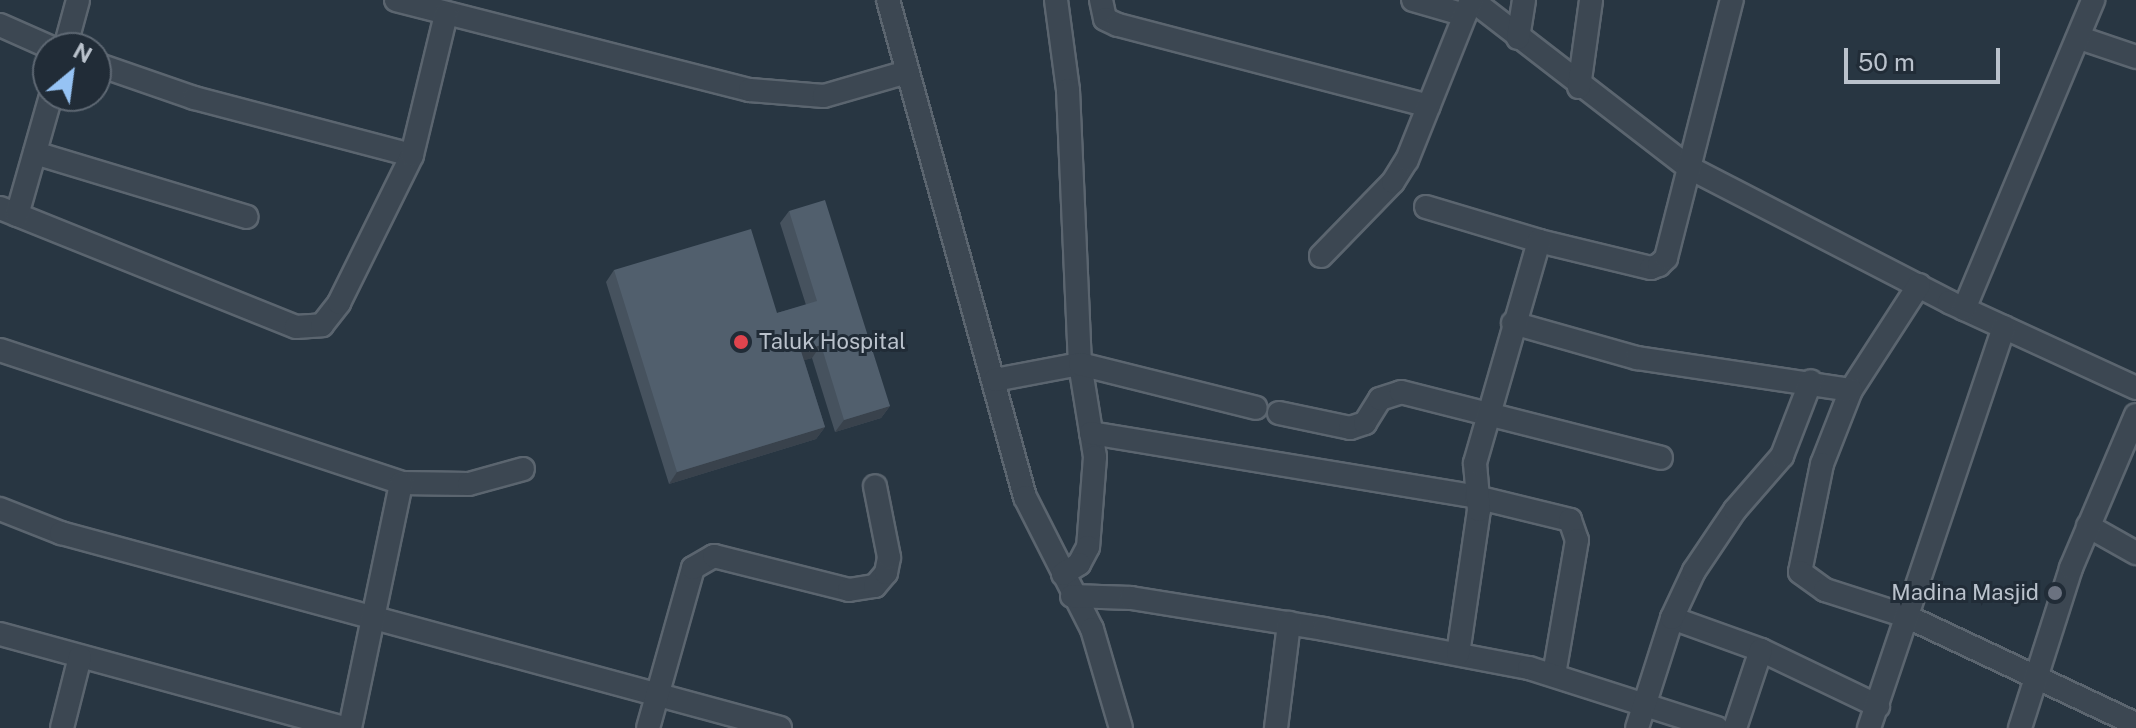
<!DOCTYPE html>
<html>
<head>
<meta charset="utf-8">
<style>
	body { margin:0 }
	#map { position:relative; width:2136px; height:728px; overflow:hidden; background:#283642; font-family:"Public Sans",sans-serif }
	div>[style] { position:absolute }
	.roads { filter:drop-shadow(2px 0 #5b656f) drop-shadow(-2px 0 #5b656f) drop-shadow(0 2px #5b656f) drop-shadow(0 -2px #5b656f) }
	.minor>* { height:22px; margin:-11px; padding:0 11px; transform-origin:11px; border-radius:11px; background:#3c4752 }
	.wall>* { inset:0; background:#46525e }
	.shaded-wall>* { inset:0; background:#39424c }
	.building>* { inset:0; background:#515f6d }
	.dots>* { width:22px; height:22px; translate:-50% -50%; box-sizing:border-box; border:4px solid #212c37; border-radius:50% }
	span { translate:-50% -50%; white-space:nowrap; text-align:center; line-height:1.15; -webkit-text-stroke:6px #212c37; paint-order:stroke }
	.poi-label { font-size:22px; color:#bac2cc }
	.left { translate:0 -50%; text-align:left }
	.right { translate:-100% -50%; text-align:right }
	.north { position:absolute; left:32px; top:32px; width:80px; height:80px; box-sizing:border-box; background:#212c37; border:2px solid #5e6873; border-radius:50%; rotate:29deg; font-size:22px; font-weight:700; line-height:32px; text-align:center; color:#bac2cc }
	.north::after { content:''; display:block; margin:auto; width:28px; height:36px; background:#96c3f4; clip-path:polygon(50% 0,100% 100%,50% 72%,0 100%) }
	.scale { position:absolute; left:1844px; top:48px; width:156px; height:36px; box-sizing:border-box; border:4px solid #bac2cc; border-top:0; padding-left:10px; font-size:24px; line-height:28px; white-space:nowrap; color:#bac2cc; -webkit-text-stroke:6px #212c37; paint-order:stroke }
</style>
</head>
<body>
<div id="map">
	<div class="roads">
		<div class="minor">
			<div style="left:396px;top:0;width:365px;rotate:14.3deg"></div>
			<div style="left:750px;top:90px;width:74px;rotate:4.6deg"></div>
			<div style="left:824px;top:96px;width:86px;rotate:-16.1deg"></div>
			<div style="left:888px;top:0;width:516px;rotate:74.59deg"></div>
			<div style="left:1025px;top:497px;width:148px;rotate:63.1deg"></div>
			<div style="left:1092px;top:629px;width:103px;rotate:73.7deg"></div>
			<div style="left:1056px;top:0;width:91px;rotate:82.4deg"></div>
			<div style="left:1068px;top:90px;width:274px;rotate:87.5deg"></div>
			<div style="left:1080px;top:364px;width:94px;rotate:80.8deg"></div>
			<div style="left:1095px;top:457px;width:90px;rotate:94.4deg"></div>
			<div style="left:1088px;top:547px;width:19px;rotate:118deg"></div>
			<div style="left:1079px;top:564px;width:19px;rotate:148deg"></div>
			<div style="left:1101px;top:0;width:19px;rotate:78deg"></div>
			<div style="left:1105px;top:19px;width:14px;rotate:25deg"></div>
			<div style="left:1118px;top:25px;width:321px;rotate:14.6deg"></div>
			<div style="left:1413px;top:0;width:54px;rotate:16.1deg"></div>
			<div style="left:1472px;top:0;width:273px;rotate:37.7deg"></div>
			<div style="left:1688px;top:167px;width:294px;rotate:27.3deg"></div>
			<div style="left:1949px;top:302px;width:206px;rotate:24.7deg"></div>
			<div style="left:0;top:25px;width:57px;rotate:23.9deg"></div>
			<div style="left:1518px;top:38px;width:38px;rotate:-81deg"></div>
			<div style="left:2080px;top:38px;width:59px;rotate:18.7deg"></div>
			<div style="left:65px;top:48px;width:50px;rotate:-74.8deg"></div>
			<div style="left:96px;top:64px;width:104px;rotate:19.1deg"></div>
			<div style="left:194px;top:98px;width:225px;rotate:14.7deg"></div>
			<div style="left:1579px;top:87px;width:88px;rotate:-82.1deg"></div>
			<div style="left:35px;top:153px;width:221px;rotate:16.8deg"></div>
			<div style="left:1426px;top:207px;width:118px;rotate:16.7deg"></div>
			<div style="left:1539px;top:241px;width:115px;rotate:13.6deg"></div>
			<div style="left:1651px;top:268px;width:9px;rotate:-21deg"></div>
			<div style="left:1659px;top:265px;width:10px;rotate:-45deg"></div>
			<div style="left:1666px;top:258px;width:266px;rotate:-75.7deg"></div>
			<div style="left:0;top:208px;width:319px;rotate:21.9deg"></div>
			<div style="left:296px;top:327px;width:26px;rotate:-4deg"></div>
			<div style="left:322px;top:325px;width:28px;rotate:-52deg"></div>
			<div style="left:339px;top:303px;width:165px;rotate:-63.7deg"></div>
			<div style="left:412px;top:155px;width:145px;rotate:-76.4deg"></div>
			<div style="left:17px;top:215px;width:124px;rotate:-74.1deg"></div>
			<div style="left:1321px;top:256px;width:103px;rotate:-45.8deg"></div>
			<div style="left:1393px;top:182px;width:26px;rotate:-58deg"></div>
			<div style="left:1407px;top:160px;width:172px;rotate:-68.2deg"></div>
			<div style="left:1919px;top:285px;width:125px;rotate:122.9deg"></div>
			<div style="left:1851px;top:390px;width:79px;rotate:111.4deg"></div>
			<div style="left:1822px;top:464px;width:110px;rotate:101.5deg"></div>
			<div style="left:1800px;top:572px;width:31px;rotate:36deg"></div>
			<div style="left:1825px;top:590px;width:85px;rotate:17.8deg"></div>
			<div style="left:1906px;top:616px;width:254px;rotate:25.2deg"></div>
			<div style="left:1964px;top:309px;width:335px;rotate:-67.3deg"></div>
			<div style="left:1513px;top:323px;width:129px;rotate:15.8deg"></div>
			<div style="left:1637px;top:358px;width:216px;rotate:8.5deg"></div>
			<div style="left:0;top:350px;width:422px;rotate:18.3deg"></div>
			<div style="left:401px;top:483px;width:68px;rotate:0.8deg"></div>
			<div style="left:469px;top:484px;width:56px;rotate:-15.5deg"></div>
			<div style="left:995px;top:380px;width:86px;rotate:-10.7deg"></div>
			<div style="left:1080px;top:364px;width:181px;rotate:14deg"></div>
			<div style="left:1279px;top:413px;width:73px;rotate:11.9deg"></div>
			<div style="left:1350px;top:428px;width:16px;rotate:-18deg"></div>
			<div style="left:1365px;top:423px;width:28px;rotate:-58deg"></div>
			<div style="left:1380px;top:399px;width:22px;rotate:-18deg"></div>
			<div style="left:1401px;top:392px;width:268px;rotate:14.2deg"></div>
			<div style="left:1091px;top:433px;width:390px;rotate:9.4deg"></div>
			<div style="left:1476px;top:497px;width:97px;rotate:13.7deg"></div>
			<div style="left:1570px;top:520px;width:21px;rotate:71deg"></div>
			<div style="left:1577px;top:540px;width:137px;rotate:99.7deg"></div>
			<div style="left:0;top:509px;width:66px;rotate:21.5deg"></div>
			<div style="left:61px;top:533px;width:745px;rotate:15.17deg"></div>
			<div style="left:2088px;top:526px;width:55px;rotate:29.4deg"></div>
			<div style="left:1072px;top:596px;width:59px;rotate:1.9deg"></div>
			<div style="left:1131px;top:598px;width:195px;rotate:9.1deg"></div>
			<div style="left:1324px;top:629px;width:209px;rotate:10.8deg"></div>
			<div style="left:1529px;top:668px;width:197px;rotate:17.7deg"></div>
			<div style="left:1672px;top:618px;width:95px;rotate:19.8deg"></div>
			<div style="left:1761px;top:650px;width:130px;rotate:25.6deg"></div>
			<div style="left:0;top:634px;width:356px;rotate:15.3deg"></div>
			<div style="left:1458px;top:654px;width:146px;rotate:-81.7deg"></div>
			<div style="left:1479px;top:510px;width:47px;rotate:-94.9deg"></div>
			<div style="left:1475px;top:463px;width:231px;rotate:-73.9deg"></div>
			<div style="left:62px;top:728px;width:73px;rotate:-75.8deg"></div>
			<div style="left:350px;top:728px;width:250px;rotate:-78.2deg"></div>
			<div style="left:648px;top:728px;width:166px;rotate:-74.3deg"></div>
			<div style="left:693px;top:568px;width:24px;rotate:-30deg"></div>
			<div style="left:714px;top:556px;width:139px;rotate:14.1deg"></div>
			<div style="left:849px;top:590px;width:26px;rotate:-9deg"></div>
			<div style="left:875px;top:586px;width:17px;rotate:-50deg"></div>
			<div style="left:886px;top:573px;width:16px;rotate:-79deg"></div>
			<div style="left:889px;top:557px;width:72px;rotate:-101.2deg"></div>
			<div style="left:1276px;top:728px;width:106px;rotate:-82.9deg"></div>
			<div style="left:1637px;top:728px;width:115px;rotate:-72.3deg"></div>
			<div style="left:1672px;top:618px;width:52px;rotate:-64.9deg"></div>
			<div style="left:1694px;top:571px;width:73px;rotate:-56.1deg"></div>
			<div style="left:1735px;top:510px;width:72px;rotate:-49deg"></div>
			<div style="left:1782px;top:456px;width:80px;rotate:-68.9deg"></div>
			<div style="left:1735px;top:728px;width:82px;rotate:-71.6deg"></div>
			<div style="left:1869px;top:728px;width:423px;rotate:-71.4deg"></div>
			<div style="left:2020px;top:728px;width:168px;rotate:-72.3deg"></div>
			<div style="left:2071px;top:568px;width:166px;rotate:-67deg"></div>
		</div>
	</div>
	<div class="wall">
		<div style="clip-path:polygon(789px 211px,890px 406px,881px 418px,835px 432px,812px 358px,804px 360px,825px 427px,816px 439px,669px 484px,606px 282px,614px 270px,777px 313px,806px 305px,780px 223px)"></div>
	</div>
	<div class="shaded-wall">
		<div style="clip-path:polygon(821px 345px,812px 358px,792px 364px,801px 351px)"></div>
		<div style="clip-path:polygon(890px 406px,881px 418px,835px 432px,844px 420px)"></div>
		<div style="clip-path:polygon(825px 427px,816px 439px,669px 484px,677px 472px)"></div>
	</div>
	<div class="building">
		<div style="clip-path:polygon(825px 200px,890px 406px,844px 420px,821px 345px,801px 351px,825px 427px,677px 472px,614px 270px,751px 229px,777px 313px,817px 301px,789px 211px)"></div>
	</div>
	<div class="dots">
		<div style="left:741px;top:342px;background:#e0444e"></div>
		<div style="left:2055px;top:593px;background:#6b7280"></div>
	</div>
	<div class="poi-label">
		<span class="left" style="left:759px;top:342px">Taluk Hospital</span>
		<span class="right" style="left:2039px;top:593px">Madina Masjid</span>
	</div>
	<div class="north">N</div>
	<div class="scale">50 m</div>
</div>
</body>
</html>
